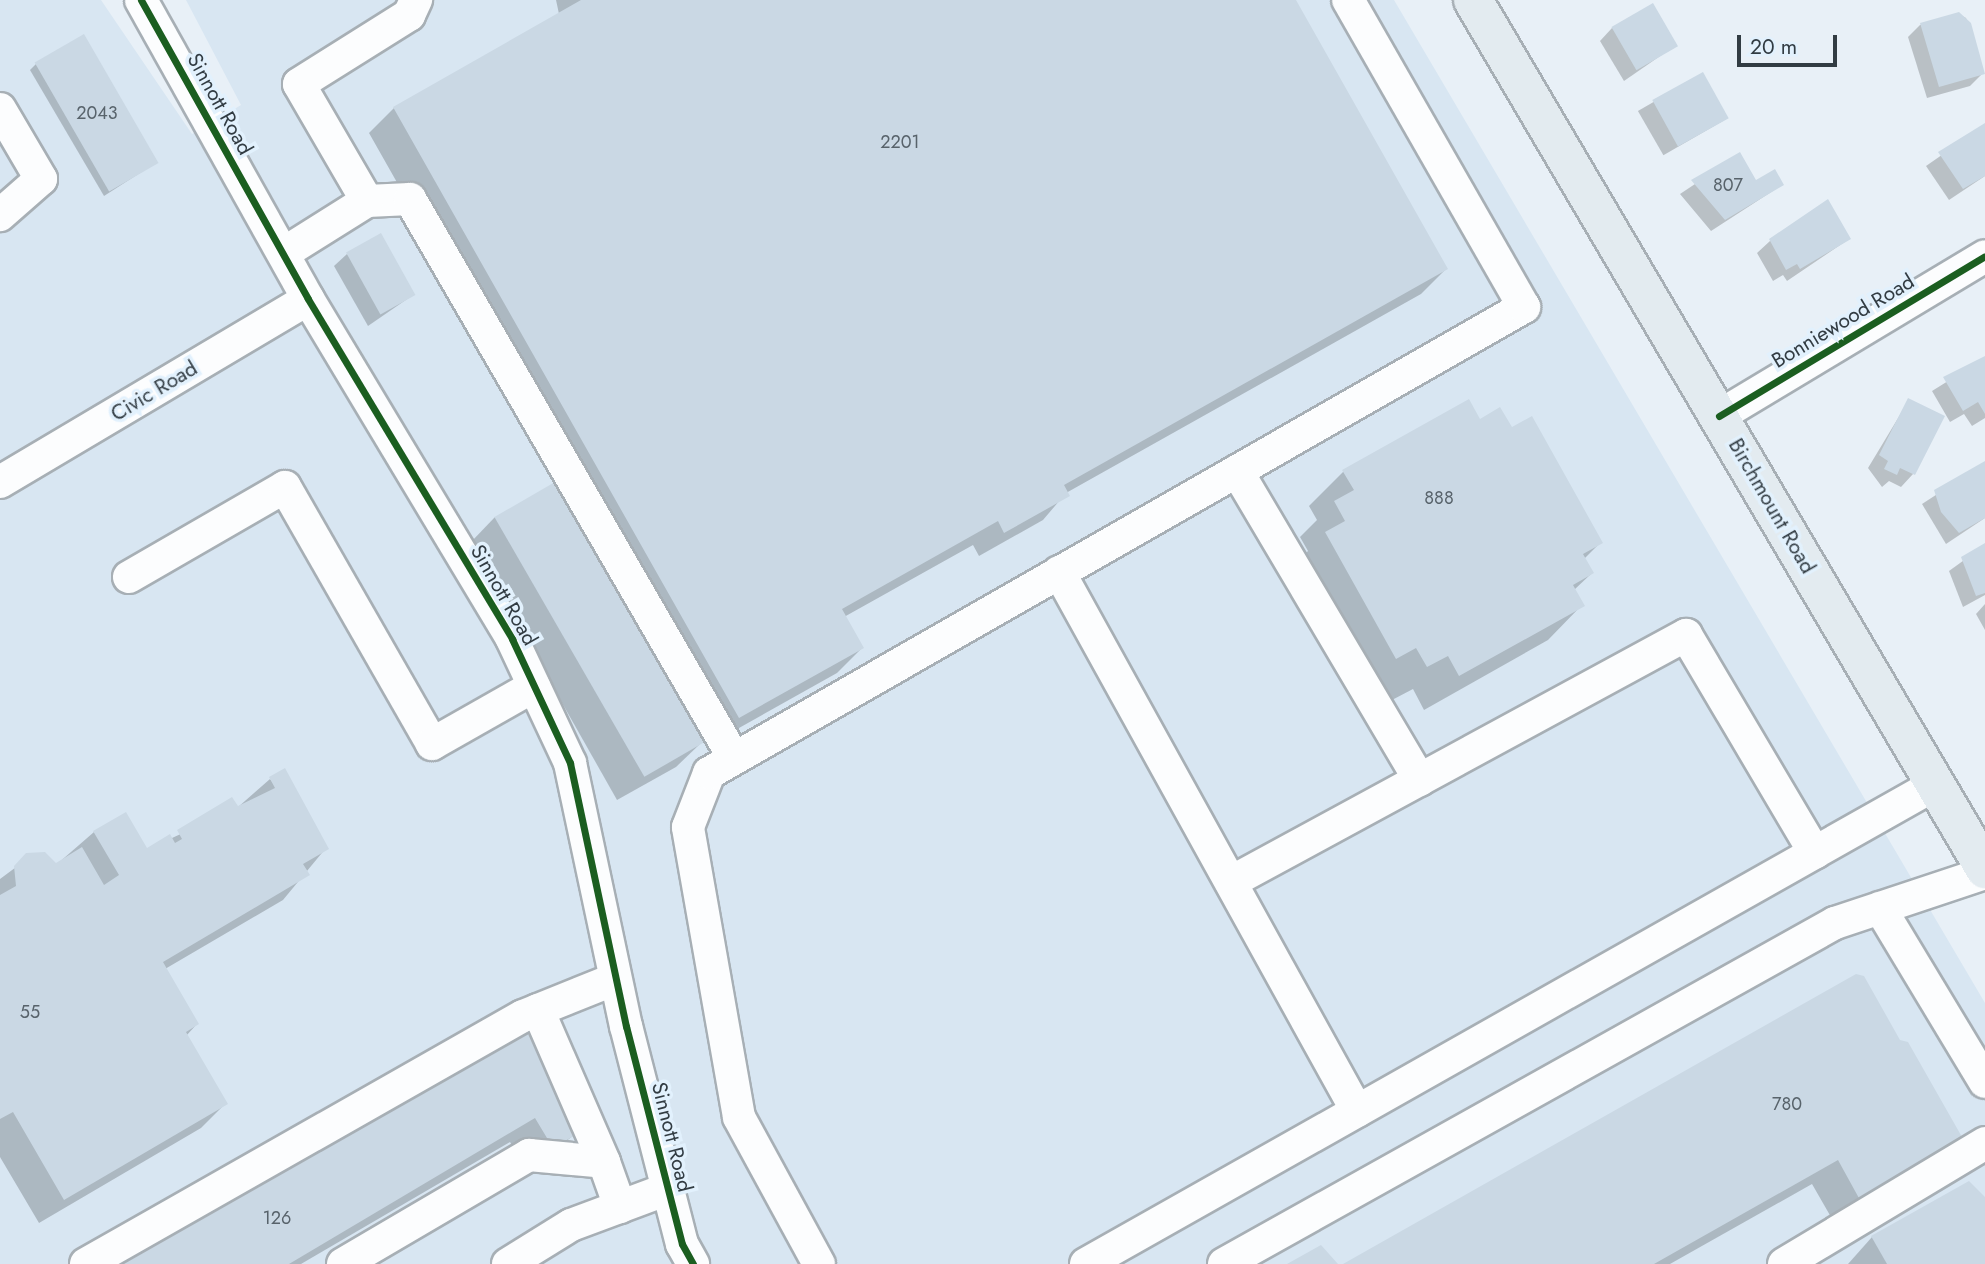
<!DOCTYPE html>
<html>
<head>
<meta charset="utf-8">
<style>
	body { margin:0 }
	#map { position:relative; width:1985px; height:1264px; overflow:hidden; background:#e8f0f7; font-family:Jost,sans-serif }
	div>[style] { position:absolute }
	.built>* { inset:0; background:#d8e6f2 }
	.shadow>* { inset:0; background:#0003; transform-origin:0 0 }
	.building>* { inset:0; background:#cad8e4; transform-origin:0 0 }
	.roads { filter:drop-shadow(2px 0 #a7afb5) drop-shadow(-2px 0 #a7afb5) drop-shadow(0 2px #a7afb5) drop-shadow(0 -2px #a7afb5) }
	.minor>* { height:32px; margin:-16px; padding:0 16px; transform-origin:16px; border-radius:16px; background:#fcfdfe }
	.major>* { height:38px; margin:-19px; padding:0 19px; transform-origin:19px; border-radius:19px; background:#e3ebf0 }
	.cycleway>* { height:7px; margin:-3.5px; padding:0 3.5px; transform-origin:3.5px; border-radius:3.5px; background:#1b5e20 }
	span { translate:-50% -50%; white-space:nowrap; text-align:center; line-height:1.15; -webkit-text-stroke:7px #e2f1fd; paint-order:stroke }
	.number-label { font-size:18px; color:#58636b }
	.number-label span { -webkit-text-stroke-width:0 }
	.street-label { font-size:21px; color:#323c43 }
	.scale { position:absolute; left:1737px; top:35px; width:100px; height:32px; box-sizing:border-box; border:4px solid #323c43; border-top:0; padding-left:9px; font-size:21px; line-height:24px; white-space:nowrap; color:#323c43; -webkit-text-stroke:5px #e2f1fd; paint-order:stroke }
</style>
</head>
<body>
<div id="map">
	<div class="built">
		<div style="clip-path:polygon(0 0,101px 0,192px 134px,241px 105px,186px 0,1394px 0,1985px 1003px,1985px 1264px,0 1264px)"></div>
	</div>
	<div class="shadow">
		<div style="clip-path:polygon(556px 0,1294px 0,1446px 269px,1421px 294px,1066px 493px,1043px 520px,979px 556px,973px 545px,844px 617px,862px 648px,837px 673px,714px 742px,369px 133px,394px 108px,559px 14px)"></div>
		<div style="clip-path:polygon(1958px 14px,1966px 18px,1983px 73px,1970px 86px,1927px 98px,1908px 37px,1920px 25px)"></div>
		<div style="clip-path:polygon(1612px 28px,1676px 45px,1624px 81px,1600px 41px)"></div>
		<div style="clip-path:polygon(36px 64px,157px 162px,104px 196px,30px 70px)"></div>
		<div style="left:1702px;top:74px;width:51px;height:74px;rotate:60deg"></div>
		<div style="clip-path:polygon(1985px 125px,1985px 176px,1949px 200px,1926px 166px)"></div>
		<div style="clip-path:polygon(1740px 154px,1756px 182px,1782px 185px,1711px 231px,1680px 194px)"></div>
		<div style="clip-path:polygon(1849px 239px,1787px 281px,1783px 275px,1773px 281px,1757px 253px,1770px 241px)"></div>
		<div style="clip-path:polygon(347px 254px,413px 295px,368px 326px,334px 266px)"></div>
		<div style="clip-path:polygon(1985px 358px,1985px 418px,1972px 426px,1964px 414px,1950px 422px,1932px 391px)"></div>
		<div style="clip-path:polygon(1909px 400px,1913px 474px,1901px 487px,1889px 481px,1882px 487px,1868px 468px)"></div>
		<div style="clip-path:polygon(1480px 421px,1511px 430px,1601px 542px,1584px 559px,1592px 573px,1574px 590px,1582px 605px,1548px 640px,1424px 710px,1413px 689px,1392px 700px,1382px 681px,1361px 692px,1291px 568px,1308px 551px,1300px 537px,1317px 520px,1309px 506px,1344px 471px)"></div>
		<div style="clip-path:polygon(1985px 463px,1985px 518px,1946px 544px,1922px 504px)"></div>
		<div style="clip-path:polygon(495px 517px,701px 743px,676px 767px,617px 800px,471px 542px)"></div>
		<div style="clip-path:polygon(1985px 545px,1985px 595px,1963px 607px,1949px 571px)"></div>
		<div style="clip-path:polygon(1985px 604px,1985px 630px,1976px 614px)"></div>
		<div style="clip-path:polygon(270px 779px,326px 848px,283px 900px,165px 969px,197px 1024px,186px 1036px,226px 1103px,201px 1128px,39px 1223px,0 1157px,0 879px,35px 853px,56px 865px,94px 832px,146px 850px,237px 808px)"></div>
		<div style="clip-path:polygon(523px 1029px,582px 1129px,527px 1171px,510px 1142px,301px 1264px,119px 1264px)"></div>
		<div style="clip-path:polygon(1899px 1041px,1960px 1137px,1835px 1224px,1812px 1184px,1670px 1264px,1347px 1264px)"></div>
		<div style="clip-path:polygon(1969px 1183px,1985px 1199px,1985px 1264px,1848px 1264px,1872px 1237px)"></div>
	</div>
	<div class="building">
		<div style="clip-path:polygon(581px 0,1296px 0,1448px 269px,1064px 485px,1070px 496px,1004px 533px,998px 521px,842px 609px,864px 648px,739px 718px,393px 107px)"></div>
		<div style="left:1653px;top:3px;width:50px;height:48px;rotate:60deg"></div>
		<div style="clip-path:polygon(1959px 12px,1971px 23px,1985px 74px,1939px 87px,1920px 23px)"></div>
		<div style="left:84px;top:34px;width:149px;height:57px;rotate:60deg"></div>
		<div style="left:1703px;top:72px;width:53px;height:58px;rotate:61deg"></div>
		<div style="clip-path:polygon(1985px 123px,1985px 176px,1963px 189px,1938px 152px)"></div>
		<div style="clip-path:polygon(1740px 152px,1756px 180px,1775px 169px,1784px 185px,1725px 220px,1691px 180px)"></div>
		<div style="clip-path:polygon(1828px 199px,1851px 239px,1800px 269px,1797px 264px,1786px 270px,1769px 239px)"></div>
		<div style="left:381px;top:233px;width:71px;height:40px;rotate:61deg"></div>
		<div style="clip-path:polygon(1985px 356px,1985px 414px,1978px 402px,1963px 411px,1943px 377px)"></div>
		<div style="clip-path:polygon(1908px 398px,1945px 416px,1915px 475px,1900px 468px,1897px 475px,1884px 469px,1888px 461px,1879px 455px)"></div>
		<div style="clip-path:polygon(1469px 399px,1480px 419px,1500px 407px,1512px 427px,1532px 416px,1603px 543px,1583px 554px,1594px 573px,1573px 585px,1585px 606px,1459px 676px,1448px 656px,1427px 667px,1416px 648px,1396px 659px,1325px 532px,1345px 521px,1334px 501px,1354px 490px,1342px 470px)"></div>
		<div style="clip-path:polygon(1985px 461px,1985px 518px,1959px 533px,1941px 512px,1934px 490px)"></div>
		<div style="left:555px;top:482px;width:300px;height:70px;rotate:60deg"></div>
		<div style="clip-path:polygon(1985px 543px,1985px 593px,1976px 596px,1961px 557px)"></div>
		<div style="clip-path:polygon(285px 768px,329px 849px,303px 864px,310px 875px,163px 962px,199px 1024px,186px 1032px,228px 1104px,64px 1200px,13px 1112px,0 1119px,0 895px,16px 886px,14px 866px,26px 853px,45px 852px,56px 863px,82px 847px,104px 885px,119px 875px,93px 831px,126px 812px,147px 848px,170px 834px,175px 843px,182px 839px,177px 830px,232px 797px,238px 806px,275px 788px,269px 777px)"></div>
		<div style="clip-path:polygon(1856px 974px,1864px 976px,1900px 1040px,1908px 1042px,1962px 1137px,1960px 1144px,1860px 1200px,1838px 1160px,1654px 1264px,1343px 1264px)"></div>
		<div style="clip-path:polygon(524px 1027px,584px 1130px,553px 1148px,535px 1118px,289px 1264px,115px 1264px)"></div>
		<div style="clip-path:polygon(1969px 1181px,1985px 1197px,1985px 1264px,1887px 1264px,1871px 1236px)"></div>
		<div style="clip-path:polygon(1321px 1245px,1338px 1264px,1287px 1264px)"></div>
	</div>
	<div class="roads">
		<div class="minor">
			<div style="left:141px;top:0;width:342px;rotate:60.8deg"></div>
			<div style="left:308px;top:299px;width:397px;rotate:59deg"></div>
			<div style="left:512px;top:639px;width:137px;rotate:64.9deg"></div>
			<div style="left:570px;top:763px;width:269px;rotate:78deg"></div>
			<div style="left:626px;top:1026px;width:225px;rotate:75.6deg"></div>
			<div style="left:682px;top:1244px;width:23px;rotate:61deg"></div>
			<div style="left:0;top:109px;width:81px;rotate:59.6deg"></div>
			<div style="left:41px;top:179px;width:55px;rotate:138.7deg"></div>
			<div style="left:367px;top:201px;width:43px;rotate:-2.7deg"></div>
			<div style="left:410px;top:199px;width:646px;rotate:59.9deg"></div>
			<div style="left:284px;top:253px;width:98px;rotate:-32.1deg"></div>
			<div style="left:367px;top:201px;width:135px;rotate:-120.2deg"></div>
			<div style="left:299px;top:84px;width:130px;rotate:-32.1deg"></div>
			<div style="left:409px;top:15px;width:17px;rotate:-65deg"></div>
			<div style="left:1719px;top:416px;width:310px;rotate:-31deg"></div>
			<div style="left:1237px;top:471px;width:359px;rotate:59.4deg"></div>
			<div style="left:0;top:482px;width:358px;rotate:-30.7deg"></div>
			<div style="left:1059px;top:572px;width:616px;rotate:61.06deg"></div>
			<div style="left:129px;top:577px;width:180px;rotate:-30deg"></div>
			<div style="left:285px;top:487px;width:296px;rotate:60.2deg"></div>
			<div style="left:432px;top:744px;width:117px;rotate:-29.6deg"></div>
			<div style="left:1231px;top:882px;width:518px;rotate:-28.5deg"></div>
			<div style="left:1686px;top:635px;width:253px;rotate:59.4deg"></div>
			<div style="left:1880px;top:908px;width:203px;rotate:58.9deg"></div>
			<div style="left:538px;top:1010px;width:166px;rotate:66.5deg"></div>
			<div style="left:86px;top:1264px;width:502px;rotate:-29.58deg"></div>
			<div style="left:523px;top:1016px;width:99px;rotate:-21.9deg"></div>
			<div style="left:343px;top:1264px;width:216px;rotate:-30.4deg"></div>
			<div style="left:529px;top:1155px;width:75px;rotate:5.3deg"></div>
			<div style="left:604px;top:1162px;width:48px;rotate:70.4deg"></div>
			<div style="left:508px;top:1264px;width:74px;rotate:-31.8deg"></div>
			<div style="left:571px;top:1225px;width:103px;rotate:-20.4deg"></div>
			<div style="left:819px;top:1264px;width:167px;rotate:-118.6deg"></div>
			<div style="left:739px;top:1117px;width:294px;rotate:-100deg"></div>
			<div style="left:688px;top:827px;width:58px;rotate:-68.7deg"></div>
			<div style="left:709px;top:773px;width:939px;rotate:-29.76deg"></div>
			<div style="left:1524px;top:307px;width:354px;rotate:-119.8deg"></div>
			<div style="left:1086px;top:1264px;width:976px;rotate:-29.45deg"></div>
			<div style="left:1224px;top:1264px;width:700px;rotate:-29.17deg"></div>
			<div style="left:1835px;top:923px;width:158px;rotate:-18.4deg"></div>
			<div style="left:1784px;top:1264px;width:235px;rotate:-31deg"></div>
		</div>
		<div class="major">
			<div style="left:1473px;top:0;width:1009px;rotate:59.49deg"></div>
		</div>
	</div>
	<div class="cycleway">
		<div style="left:141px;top:0;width:342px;rotate:60.8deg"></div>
		<div style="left:308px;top:299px;width:397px;rotate:59deg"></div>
		<div style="left:512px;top:639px;width:137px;rotate:64.9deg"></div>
		<div style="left:570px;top:763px;width:269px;rotate:78deg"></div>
		<div style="left:626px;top:1026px;width:225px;rotate:75.6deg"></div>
		<div style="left:682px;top:1244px;width:23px;rotate:61deg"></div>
		<div style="left:1719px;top:416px;width:310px;rotate:-31deg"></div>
	</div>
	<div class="number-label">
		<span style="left:97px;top:113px">2043</span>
		<span style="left:900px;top:142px">2201</span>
		<span style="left:1728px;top:185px">807</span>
		<span style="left:1439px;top:498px">888</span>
		<span style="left:30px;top:1012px">55</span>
		<span style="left:1787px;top:1104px">780</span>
		<span style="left:277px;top:1218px">126</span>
	</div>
	<div class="street-label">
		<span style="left:220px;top:104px;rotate:61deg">Sinnott Road</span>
		<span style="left:1843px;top:321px;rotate:-31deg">Bonniewood Road</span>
		<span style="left:154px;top:391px;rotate:-31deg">Civic Road</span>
		<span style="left:1772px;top:506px;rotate:60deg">Birchmount Road</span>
		<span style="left:504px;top:595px;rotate:60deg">Sinnott Road</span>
		<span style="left:672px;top:1137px;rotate:76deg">Sinnott Road</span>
	</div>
	<div class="scale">20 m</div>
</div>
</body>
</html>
